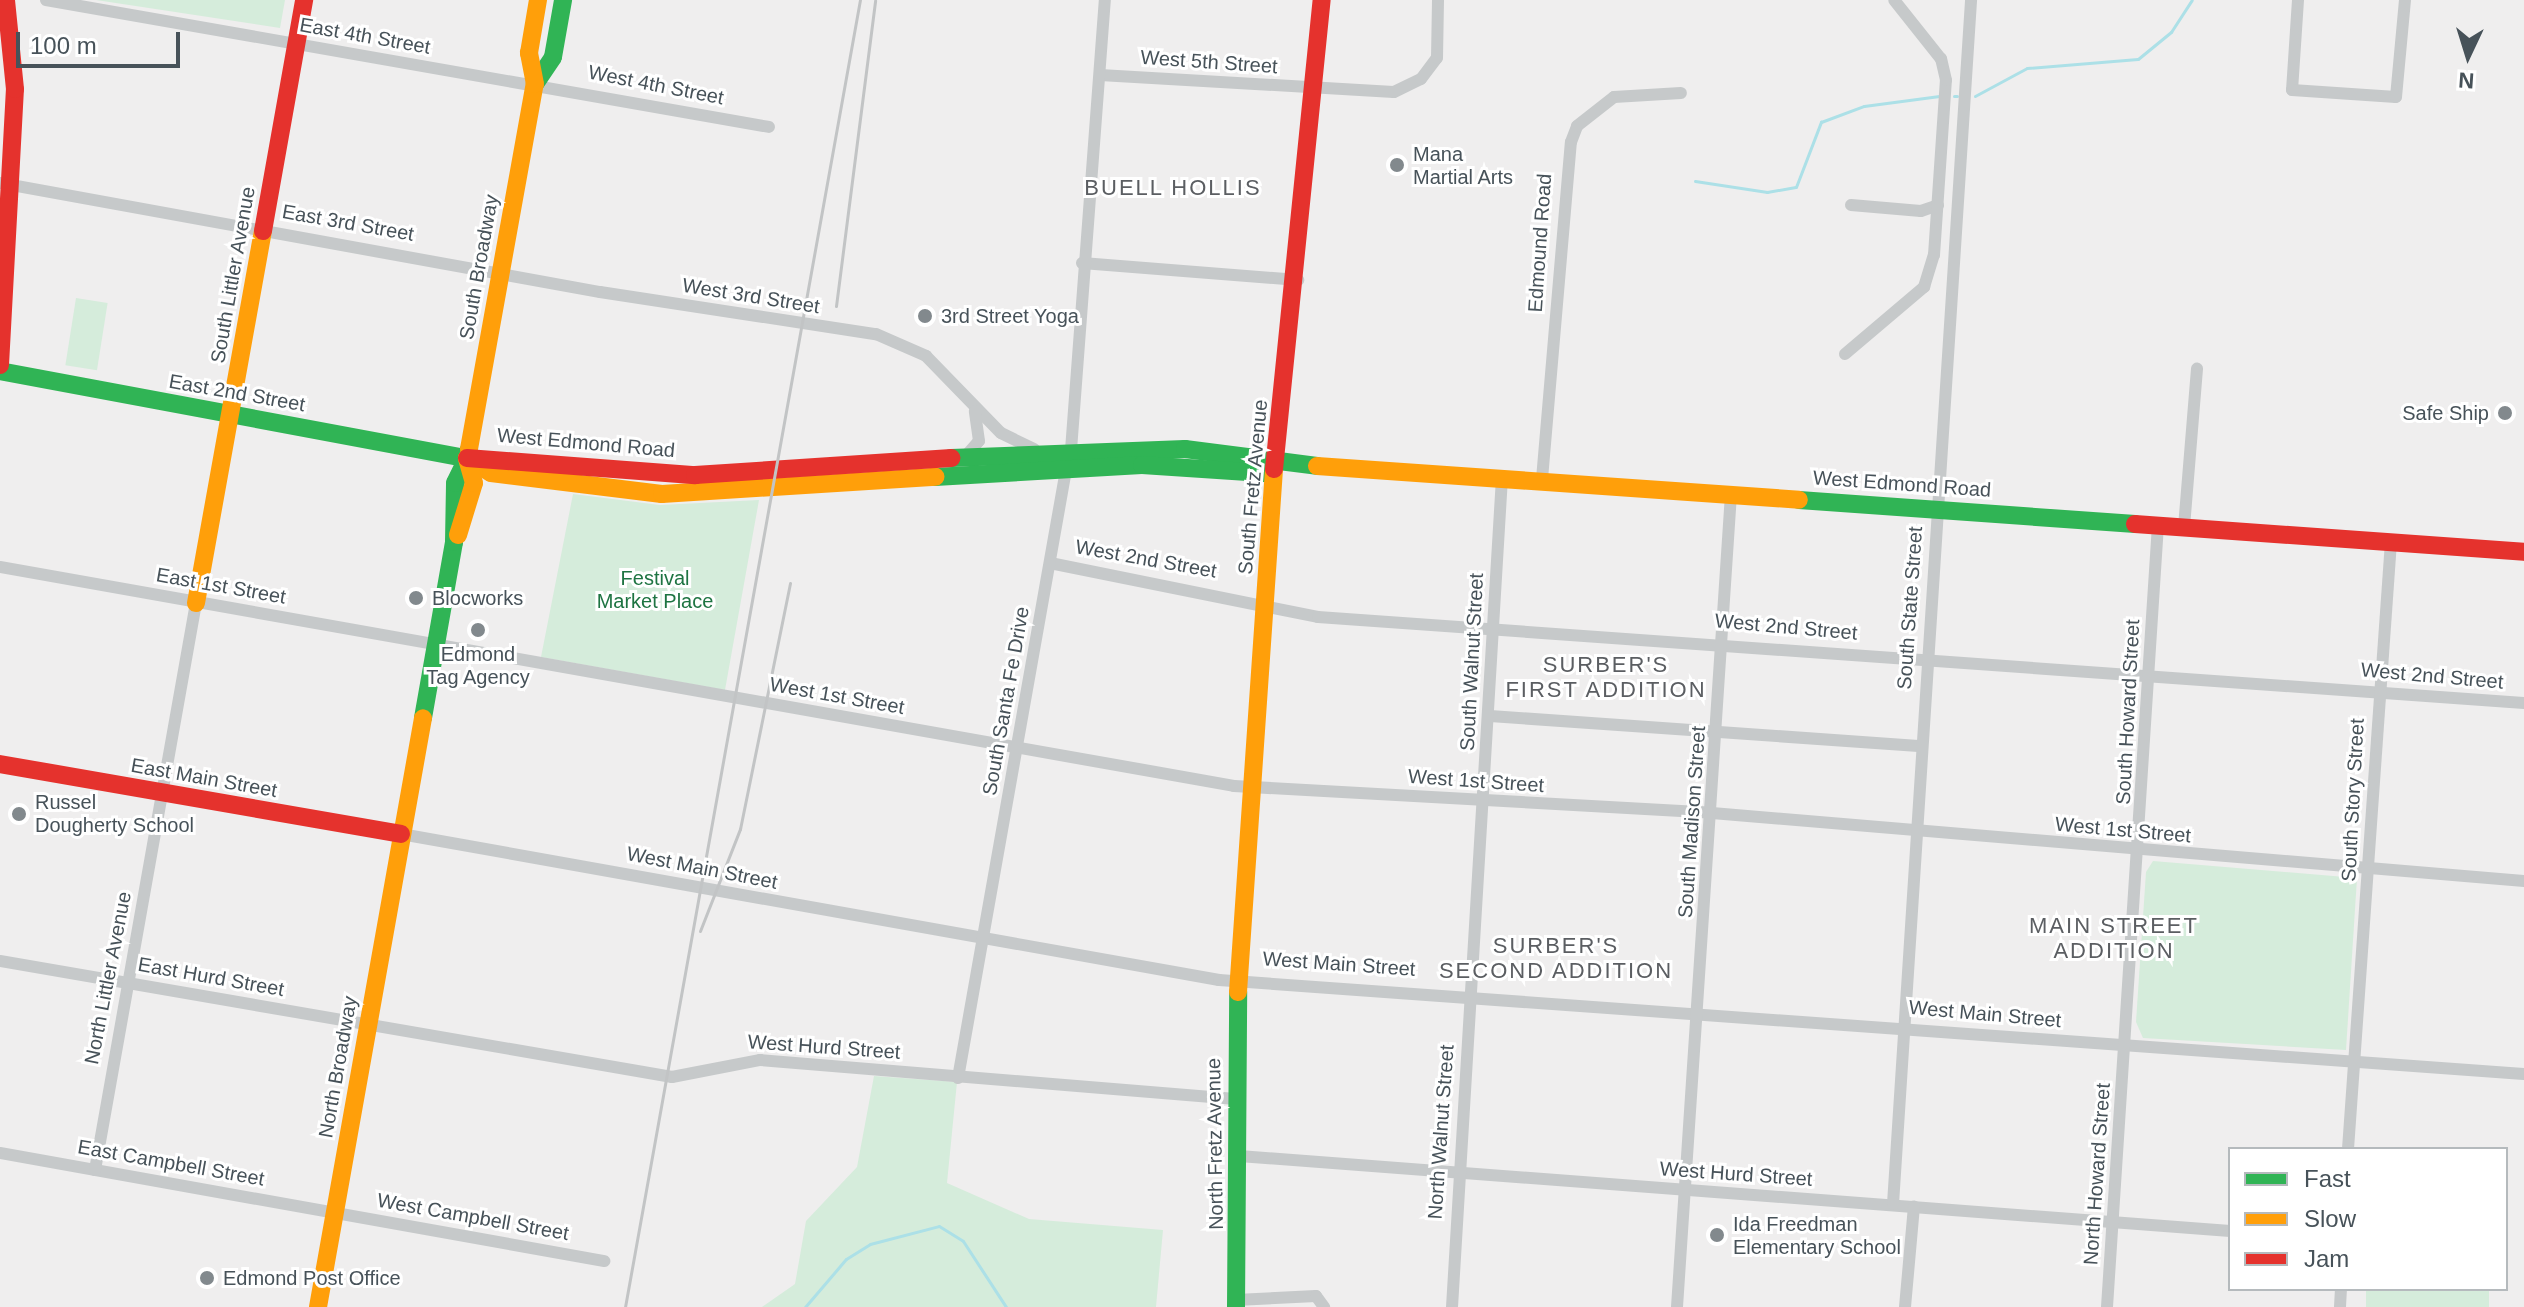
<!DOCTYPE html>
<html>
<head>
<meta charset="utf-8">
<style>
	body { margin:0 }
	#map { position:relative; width:2524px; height:1307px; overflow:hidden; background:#efeeee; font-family:Helvetica,sans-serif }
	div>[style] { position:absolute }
	.green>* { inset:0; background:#d5ecdb; transform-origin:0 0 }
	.stream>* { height:3px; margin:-1.5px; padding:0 1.5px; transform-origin:1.5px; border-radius:1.5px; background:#ace0e7 }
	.street>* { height:12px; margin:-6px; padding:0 6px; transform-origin:6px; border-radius:6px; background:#c6c9ca }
	.fast>* { height:18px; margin:-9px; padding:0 9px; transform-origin:9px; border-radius:9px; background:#30b455 }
	.slow>* { height:18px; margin:-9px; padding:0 9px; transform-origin:9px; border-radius:9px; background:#ff9f0a }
	.jam>* { height:18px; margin:-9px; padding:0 9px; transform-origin:9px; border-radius:9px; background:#e5322d }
	.rail>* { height:3px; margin:-1.5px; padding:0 1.5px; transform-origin:1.5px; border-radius:1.5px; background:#c2c4c5 }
	.dots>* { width:22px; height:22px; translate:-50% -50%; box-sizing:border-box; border:4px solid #fff; border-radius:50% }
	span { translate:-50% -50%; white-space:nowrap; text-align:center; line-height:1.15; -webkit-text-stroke:6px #fff; paint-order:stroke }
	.street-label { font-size:20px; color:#475259 }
	.poi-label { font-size:20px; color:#475259 }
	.left { translate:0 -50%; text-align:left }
	.right { translate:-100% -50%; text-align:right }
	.park-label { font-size:20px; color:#1e7442 }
	.neighbourhood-label { font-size:22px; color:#5b5e62; letter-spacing:2px }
	.legend { position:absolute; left:2228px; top:1147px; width:280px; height:144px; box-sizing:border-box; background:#fff; border:2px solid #b5babd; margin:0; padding:10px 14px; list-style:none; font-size:24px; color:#475259 }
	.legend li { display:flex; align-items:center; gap:16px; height:40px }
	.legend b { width:40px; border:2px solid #b5babd }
	.north { position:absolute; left:2428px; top:16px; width:80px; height:80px; -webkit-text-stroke:6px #fff; paint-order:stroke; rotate:184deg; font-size:22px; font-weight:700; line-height:32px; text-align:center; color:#475259 }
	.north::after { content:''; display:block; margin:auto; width:28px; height:36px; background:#475259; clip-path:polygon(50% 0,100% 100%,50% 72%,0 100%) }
	.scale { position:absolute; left:16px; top:32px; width:164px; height:36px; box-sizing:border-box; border:4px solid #475259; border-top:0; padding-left:10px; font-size:24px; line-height:28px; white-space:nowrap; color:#475259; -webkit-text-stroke:6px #fff; paint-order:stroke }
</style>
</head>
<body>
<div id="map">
	<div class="green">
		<div style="clip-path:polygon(96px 0,285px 0,280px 28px)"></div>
		<div style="left:76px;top:298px;width:32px;height:68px;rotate:9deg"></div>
		<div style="clip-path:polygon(573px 494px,660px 505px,759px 500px,725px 690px,541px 657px)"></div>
		<div style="clip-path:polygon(2153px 861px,2357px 878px,2346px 1050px,2143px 1038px,2136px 1022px,2146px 872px)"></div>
		<div style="clip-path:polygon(874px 1076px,957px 1082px,947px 1183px,1029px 1219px,1163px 1230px,1156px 1307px,762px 1307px,795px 1284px,806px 1221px,857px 1167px)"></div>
		<div style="left:2366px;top:1289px;width:123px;height:18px"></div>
	</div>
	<div class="stream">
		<div style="left:1954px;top:96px;width:3px"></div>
		<div style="left:1975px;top:96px;width:59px;rotate:-28.3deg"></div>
		<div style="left:2027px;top:68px;width:111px;rotate:-4.6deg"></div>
		<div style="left:2138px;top:59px;width:43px;rotate:-39.3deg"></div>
		<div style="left:2171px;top:32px;width:38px;rotate:-57deg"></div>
		<div style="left:1695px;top:181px;width:73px;rotate:8.7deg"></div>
		<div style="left:1767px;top:192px;width:29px;rotate:-10deg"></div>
		<div style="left:1796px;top:187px;width:70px;rotate:-69deg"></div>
		<div style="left:1821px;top:122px;width:46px;rotate:-20.4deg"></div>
		<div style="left:1864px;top:106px;width:76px;rotate:-7.6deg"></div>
		<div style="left:805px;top:1307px;width:63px;rotate:-49.5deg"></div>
		<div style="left:846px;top:1259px;width:28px;rotate:-32deg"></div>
		<div style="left:870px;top:1244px;width:71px;rotate:-14.6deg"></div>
		<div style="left:939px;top:1226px;width:28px;rotate:32deg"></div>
		<div style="left:963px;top:1241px;width:79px;rotate:56.9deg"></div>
	</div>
	<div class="street">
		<div style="left:46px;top:0;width:734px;rotate:9.96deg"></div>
		<div style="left:2298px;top:0;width:90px;rotate:93.8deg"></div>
		<div style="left:2292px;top:90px;width:104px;rotate:3.9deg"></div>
		<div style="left:2396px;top:97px;width:97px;rotate:-84.7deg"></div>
		<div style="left:1100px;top:75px;width:294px;rotate:3.3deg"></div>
		<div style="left:1394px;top:92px;width:30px;rotate:-26deg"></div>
		<div style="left:1421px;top:79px;width:26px;rotate:-53deg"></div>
		<div style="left:1437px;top:58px;width:58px;rotate:-89deg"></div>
		<div style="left:0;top:183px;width:610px;rotate:10.3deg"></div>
		<div style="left:600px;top:292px;width:279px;rotate:8.7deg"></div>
		<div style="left:876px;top:334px;width:55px;rotate:23.7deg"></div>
		<div style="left:926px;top:356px;width:107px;rotate:45.8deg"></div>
		<div style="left:1001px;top:433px;width:37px;rotate:26deg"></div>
		<div style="left:1851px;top:205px;width:70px;rotate:4.9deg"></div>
		<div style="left:1921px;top:211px;width:18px;rotate:-19deg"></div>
		<div style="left:1082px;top:263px;width:217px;rotate:4.5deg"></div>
		<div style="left:1845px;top:354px;width:104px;rotate:-40.3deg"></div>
		<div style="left:1924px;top:287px;width:34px;rotate:-73deg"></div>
		<div style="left:1934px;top:255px;width:175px;rotate:-86.1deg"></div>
		<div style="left:1946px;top:80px;width:22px;rotate:-103deg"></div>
		<div style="left:1941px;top:59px;width:75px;rotate:-128.5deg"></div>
		<div style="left:1071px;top:450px;width:451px;rotate:-85.7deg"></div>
		<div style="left:965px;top:457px;width:21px;rotate:-49deg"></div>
		<div style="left:979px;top:441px;width:30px;rotate:-98deg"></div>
		<div style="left:1542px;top:479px;width:338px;rotate:-85.1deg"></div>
		<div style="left:1571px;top:142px;width:17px;rotate:-69deg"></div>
		<div style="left:1577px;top:126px;width:47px;rotate:-38.1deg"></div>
		<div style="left:1614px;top:97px;width:67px;rotate:-3.4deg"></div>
		<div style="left:2184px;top:527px;width:159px;rotate:-85.3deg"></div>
		<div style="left:1050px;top:563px;width:273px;rotate:11.4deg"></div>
		<div style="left:1318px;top:617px;width:1209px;rotate:4.08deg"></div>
		<div style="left:0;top:567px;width:1253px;rotate:10.06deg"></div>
		<div style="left:1234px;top:786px;width:479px;rotate:3.2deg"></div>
		<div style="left:1712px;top:813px;width:815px;rotate:4.79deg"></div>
		<div style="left:1490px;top:716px;width:433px;rotate:4deg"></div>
		<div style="left:401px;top:834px;width:831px;rotate:10.12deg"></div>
		<div style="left:1219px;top:980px;width:1308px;rotate:4.12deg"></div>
		<div style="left:0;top:961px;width:682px;rotate:9.79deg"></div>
		<div style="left:672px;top:1077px;width:90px;rotate:-10.9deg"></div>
		<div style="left:760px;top:1060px;width:477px;rotate:4.7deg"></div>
		<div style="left:958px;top:1078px;width:618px;rotate:-79.93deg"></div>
		<div style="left:2348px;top:1149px;width:609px;rotate:-85.95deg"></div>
		<div style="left:0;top:1153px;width:614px;rotate:10.14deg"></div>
		<div style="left:1239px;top:1156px;width:994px;rotate:4.33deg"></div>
		<div style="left:95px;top:1170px;width:576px;rotate:-79.9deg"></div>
		<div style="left:1893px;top:1204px;width:1207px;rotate:-86.29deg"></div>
		<div style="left:1236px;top:1300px;width:80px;rotate:-2.9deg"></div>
		<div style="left:1316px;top:1296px;width:14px;rotate:54deg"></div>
		<div style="left:1452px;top:1307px;width:832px;rotate:-86.55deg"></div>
		<div style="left:1677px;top:1307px;width:816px;rotate:-86.2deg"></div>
		<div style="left:1905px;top:1307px;width:101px;rotate:-84.9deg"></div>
		<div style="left:2107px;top:1307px;width:784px;rotate:-86.27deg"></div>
		<div style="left:2340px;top:1307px;width:18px;rotate:-87deg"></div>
	</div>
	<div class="fast">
		<div style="left:535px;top:84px;width:32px;rotate:-56deg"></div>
		<div style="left:553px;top:57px;width:58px;rotate:-80deg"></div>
		<div style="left:0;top:371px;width:475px;rotate:10.6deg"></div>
		<div style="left:467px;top:458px;width:9px;rotate:-77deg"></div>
		<div style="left:951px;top:458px;width:234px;rotate:-2.2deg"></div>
		<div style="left:1185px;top:449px;width:133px;rotate:7.3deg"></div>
		<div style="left:935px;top:477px;width:207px;rotate:-3.3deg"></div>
		<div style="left:1142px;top:465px;width:121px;rotate:3.8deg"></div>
		<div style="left:1263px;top:473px;width:16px;rotate:-38deg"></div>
		<div style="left:1799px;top:500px;width:337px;rotate:4.1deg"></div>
		<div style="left:423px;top:718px;width:179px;rotate:-80deg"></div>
		<div style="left:454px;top:542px;width:59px;rotate:-89deg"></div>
		<div style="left:455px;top:483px;width:28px;rotate:-64deg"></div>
		<div style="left:1236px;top:1307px;width:315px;rotate:-89.6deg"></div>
	</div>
	<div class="slow">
		<div style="left:469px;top:449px;width:371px;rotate:-79.8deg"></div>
		<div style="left:535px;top:84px;width:32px;rotate:-101deg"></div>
		<div style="left:529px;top:53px;width:54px;rotate:-80.4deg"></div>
		<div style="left:467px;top:458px;width:28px;rotate:32deg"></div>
		<div style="left:491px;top:473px;width:172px;rotate:7deg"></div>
		<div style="left:662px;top:494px;width:274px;rotate:-3.6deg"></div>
		<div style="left:1317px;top:466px;width:483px;rotate:4deg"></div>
		<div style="left:458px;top:535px;width:54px;rotate:-72.9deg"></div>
		<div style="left:474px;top:483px;width:26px;rotate:-106deg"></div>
		<div style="left:196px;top:603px;width:378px;rotate:-79.8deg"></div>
		<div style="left:1238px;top:992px;width:524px;rotate:-86.06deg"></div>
		<div style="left:318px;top:1307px;width:598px;rotate:-79.89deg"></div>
	</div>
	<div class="jam">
		<div style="left:263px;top:231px;width:235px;rotate:-79.9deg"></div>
		<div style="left:0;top:365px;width:276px;rotate:-86.9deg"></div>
		<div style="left:15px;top:89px;width:89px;rotate:-95.8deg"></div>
		<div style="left:467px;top:458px;width:229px;rotate:4.3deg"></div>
		<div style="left:695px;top:475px;width:257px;rotate:-3.8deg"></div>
		<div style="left:1274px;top:469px;width:471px;rotate:-84.2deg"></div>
		<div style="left:2135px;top:524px;width:390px;rotate:4.1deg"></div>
		<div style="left:0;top:764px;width:407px;rotate:9.9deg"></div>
	</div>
	<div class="rail">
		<div style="left:836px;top:306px;width:308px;rotate:-82.7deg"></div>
		<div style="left:700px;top:931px;width:110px;rotate:-68.6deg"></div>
		<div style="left:740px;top:829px;width:251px;rotate:-78.5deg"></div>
		<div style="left:625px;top:1307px;width:1328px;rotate:-79.81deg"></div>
	</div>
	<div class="dots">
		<div style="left:1397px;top:165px;background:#82898d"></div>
		<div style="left:925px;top:316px;background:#82898d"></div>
		<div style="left:2505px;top:413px;background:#82898d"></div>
		<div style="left:416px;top:598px;background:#82898d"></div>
		<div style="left:478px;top:630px;background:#82898d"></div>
		<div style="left:19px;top:814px;background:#82898d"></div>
		<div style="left:1717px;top:1235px;background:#82898d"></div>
		<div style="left:207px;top:1278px;background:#82898d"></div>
	</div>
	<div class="street-label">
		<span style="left:365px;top:36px;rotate:10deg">East 4th Street</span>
		<span style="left:1209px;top:62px;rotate:4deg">West 5th Street</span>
		<span style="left:656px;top:85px;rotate:11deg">West 4th Street</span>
		<span style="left:348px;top:223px;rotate:10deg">East 3rd Street</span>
		<span style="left:1540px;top:243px;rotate:-86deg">Edmound Road</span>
		<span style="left:479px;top:267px;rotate:-80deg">South Broadway</span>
		<span style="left:233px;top:275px;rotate:-80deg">South Littler Avenue</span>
		<span style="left:751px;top:296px;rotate:9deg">West 3rd Street</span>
		<span style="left:237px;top:393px;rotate:10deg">East 2nd Street</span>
		<span style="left:586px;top:443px;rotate:5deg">West Edmond Road</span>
		<span style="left:1902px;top:484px;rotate:4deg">West Edmond Road</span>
		<span style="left:1253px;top:487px;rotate:-85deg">South Fretz Avenue</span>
		<span style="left:1146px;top:559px;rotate:10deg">West 2nd Street</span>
		<span style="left:221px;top:586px;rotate:10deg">East 1st Street</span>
		<span style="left:1910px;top:608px;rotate:-86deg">South State Street</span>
		<span style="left:1786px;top:627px;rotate:5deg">West 2nd Street</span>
		<span style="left:1472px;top:662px;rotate:-87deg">South Walnut Street</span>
		<span style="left:2432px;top:676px;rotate:5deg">West 2nd Street</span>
		<span style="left:837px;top:696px;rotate:10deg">West 1st Street</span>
		<span style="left:1006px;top:701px;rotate:-80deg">South Santa Fe Drive</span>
		<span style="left:2128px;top:712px;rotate:-87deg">South Howard Street</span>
		<span style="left:204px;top:778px;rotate:10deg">East Main Street</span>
		<span style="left:1476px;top:781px;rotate:4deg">West 1st Street</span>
		<span style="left:2353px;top:800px;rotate:-87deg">South Story Street</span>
		<span style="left:1692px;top:822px;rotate:-86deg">South Madison Street</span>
		<span style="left:2123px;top:830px;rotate:5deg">West 1st Street</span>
		<span style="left:702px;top:868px;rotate:11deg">West Main Street</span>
		<span style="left:1339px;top:964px;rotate:4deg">West Main Street</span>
		<span style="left:211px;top:977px;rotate:10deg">East Hurd Street</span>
		<span style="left:108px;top:978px;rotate:-79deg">North Littler Avenue</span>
		<span style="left:1985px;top:1014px;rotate:5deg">West Main Street</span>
		<span style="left:824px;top:1047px;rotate:4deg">West Hurd Street</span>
		<span style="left:338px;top:1067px;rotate:-80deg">North Broadway</span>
		<span style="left:1441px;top:1132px;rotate:-86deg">North Walnut Street</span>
		<span style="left:1215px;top:1144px;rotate:-91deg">North Fretz Avenue</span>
		<span style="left:171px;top:1163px;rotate:10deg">East Campbell Street</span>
		<span style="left:1736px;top:1174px;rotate:4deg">West Hurd Street</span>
		<span style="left:2097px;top:1174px;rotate:-86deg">North Howard Street</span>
		<span style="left:473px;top:1217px;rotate:10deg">West Campbell Street</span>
	</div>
	<div class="poi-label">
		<span class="left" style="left:1413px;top:166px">Mana<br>Martial Arts</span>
		<span class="left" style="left:941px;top:316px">3rd Street Yoga</span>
		<span class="right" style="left:2489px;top:413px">Safe Ship</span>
		<span class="left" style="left:432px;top:598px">Blocworks</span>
		<span style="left:478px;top:666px">Edmond<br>Tag Agency</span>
		<span class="left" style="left:35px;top:814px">Russel<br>Dougherty School</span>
		<span class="left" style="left:1733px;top:1236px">Ida Freedman<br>Elementary School</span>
		<span class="left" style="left:223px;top:1278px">Edmond Post Office</span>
	</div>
	<div class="park-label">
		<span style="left:655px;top:590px">Festival<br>Market Place</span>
	</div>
	<div class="neighbourhood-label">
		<span style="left:1173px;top:188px">BUELL HOLLIS</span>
		<span style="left:1606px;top:677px">SURBER'S<br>FIRST ADDITION</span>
		<span style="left:2114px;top:938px">MAIN STREET<br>ADDITION</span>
		<span style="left:1556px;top:958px">SURBER'S<br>SECOND ADDITION</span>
	</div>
	<ul class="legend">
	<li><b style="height:10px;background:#30b455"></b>Fast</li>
	<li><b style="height:10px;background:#ff9f0a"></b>Slow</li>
	<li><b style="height:10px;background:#e5322d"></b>Jam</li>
	</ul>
	<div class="north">N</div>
	<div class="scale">100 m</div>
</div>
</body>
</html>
